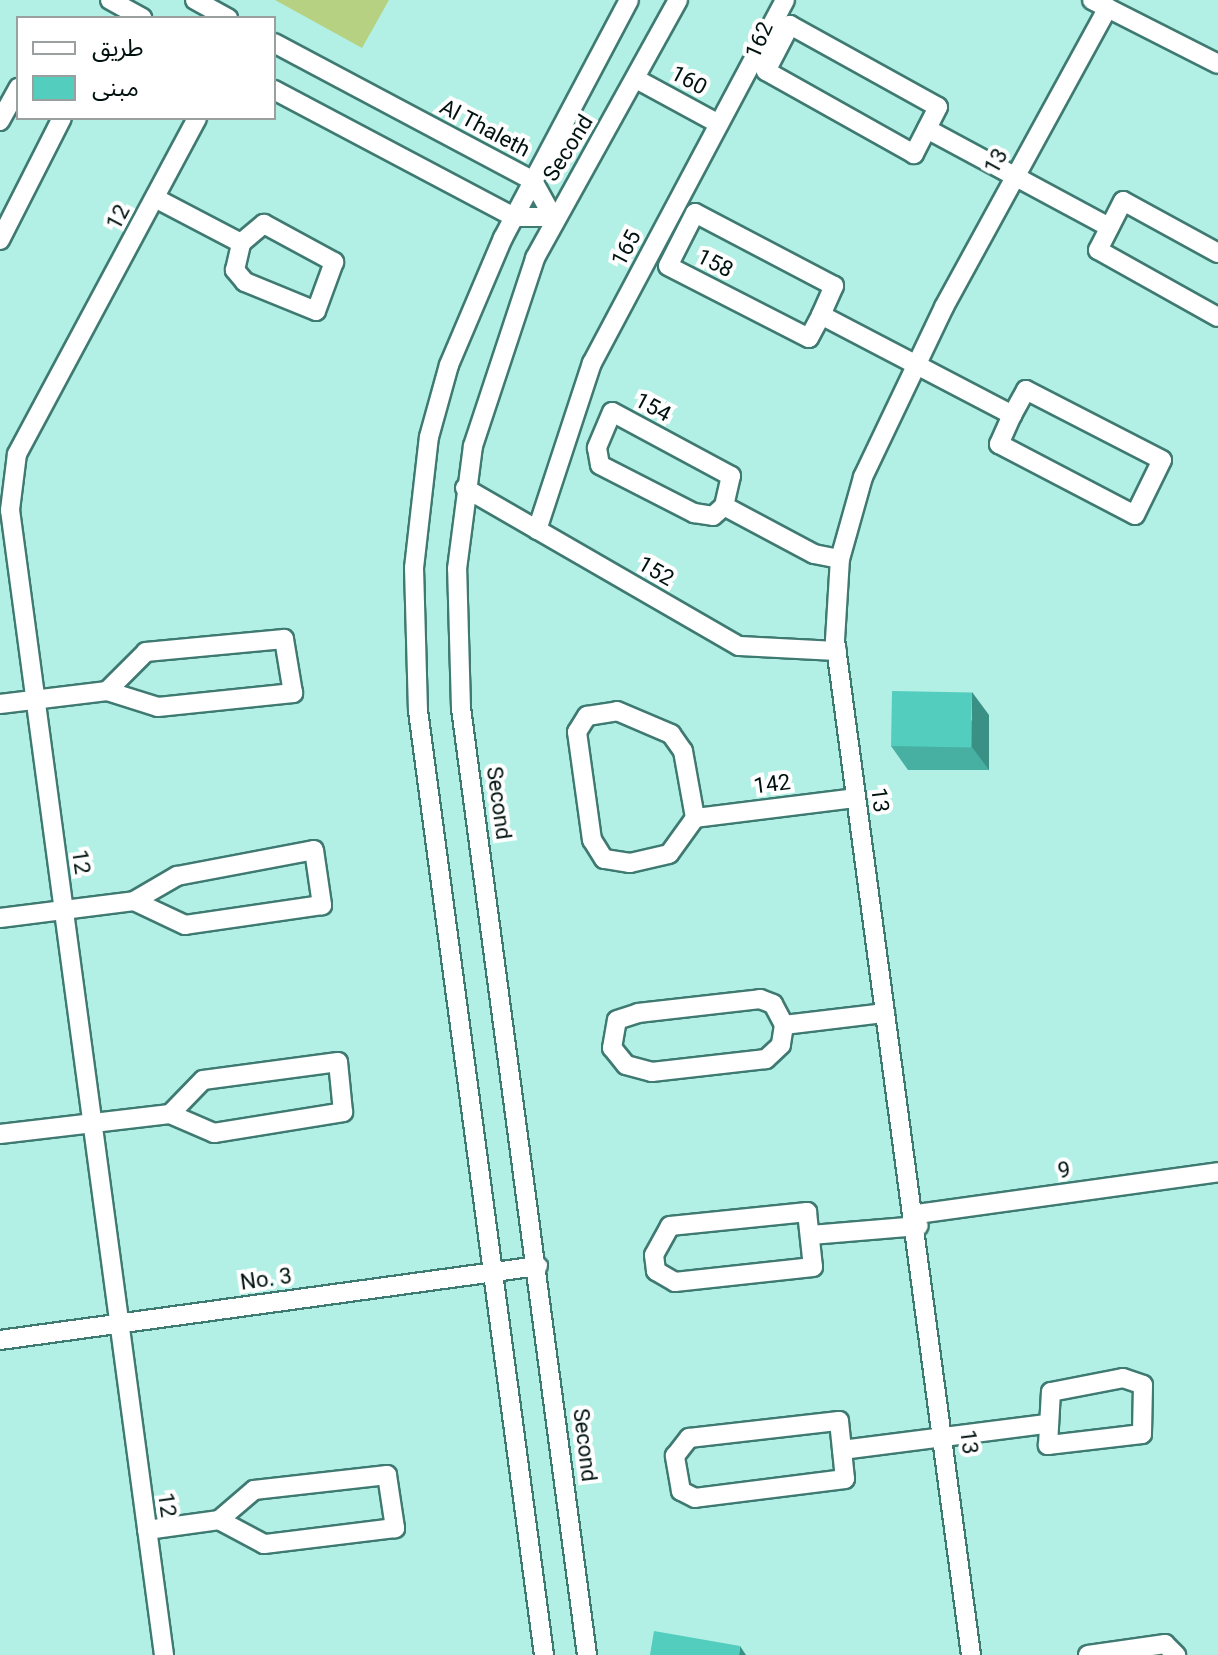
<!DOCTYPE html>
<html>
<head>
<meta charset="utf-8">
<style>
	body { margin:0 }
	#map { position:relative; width:1218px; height:1655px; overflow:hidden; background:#b2f0e5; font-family:Roboto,"Noto Sans Arabic",sans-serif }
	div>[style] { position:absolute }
	.green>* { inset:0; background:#b7d182 }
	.roads { filter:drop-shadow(2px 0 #3f7a72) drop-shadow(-2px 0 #3f7a72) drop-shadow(0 2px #3f7a72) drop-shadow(0 -2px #3f7a72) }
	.minor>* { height:18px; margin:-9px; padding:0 9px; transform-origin:9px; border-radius:9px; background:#fff }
	.wall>* { inset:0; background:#47b0a3 }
	.shaded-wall>* { inset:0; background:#3a9084 }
	.building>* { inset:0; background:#53cdbd; transform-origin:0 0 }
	span { translate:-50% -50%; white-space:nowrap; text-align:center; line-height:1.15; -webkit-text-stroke:8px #fff; paint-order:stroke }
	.street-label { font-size:22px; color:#00120f }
	.legend { position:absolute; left:16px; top:16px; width:260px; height:104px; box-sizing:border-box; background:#fff; border:2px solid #99a09f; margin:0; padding:10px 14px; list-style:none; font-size:24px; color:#00120f }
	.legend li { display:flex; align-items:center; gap:16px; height:40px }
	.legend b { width:40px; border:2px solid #99a09f }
</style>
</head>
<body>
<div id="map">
	<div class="green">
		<div style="clip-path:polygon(275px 0,389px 0,362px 48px)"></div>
	</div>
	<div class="roads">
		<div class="minor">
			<div style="left:110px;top:0;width:37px;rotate:29deg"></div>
			<div style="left:195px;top:0;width:38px;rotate:29deg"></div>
			<div style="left:1092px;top:0;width:141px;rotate:26.9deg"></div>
			<div style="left:790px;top:25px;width:169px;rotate:29deg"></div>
			<div style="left:938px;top:107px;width:53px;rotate:117.1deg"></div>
			<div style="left:914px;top:154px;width:170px;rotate:-150.7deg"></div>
			<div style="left:766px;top:71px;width:52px;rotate:-62.4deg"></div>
			<div style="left:274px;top:43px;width:293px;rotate:28deg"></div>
			<div style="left:533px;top:181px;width:41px;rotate:60.9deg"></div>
			<div style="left:553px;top:217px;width:39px;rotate:180deg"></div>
			<div style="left:514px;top:217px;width:272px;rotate:-152.1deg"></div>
			<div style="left:636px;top:79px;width:94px;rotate:28.5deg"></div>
			<div style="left:0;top:121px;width:38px;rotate:-61deg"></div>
			<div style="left:927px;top:129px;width:207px;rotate:28.3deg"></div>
			<div style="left:155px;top:198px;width:97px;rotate:27.6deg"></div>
			<div style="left:264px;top:224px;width:80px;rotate:28.5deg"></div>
			<div style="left:334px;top:262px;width:52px;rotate:110.2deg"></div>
			<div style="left:316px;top:311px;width:77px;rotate:-157.8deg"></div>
			<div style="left:245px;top:282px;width:16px;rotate:-130deg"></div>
			<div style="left:235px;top:270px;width:28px;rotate:-77deg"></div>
			<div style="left:241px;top:243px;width:30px;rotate:-40deg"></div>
			<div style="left:0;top:240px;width:137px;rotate:-63.1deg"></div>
			<div style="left:1218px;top:253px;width:108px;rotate:-151.3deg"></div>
			<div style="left:1123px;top:201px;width:55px;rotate:117deg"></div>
			<div style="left:1098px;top:250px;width:137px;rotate:29.2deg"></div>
			<div style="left:821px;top:315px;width:32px;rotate:-66deg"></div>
			<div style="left:834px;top:286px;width:157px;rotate:-152.3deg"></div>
			<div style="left:695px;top:213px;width:59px;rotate:117deg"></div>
			<div style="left:668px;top:266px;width:158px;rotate:27.1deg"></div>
			<div style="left:809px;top:338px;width:26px;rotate:-62deg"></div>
			<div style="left:821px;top:315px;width:216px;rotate:27.6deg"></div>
			<div style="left:1012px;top:415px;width:32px;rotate:114deg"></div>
			<div style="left:999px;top:444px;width:153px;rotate:27.6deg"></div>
			<div style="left:1135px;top:515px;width:61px;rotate:-63.9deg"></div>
			<div style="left:1162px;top:460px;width:153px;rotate:-152.8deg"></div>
			<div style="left:1026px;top:390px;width:29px;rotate:119deg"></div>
			<div style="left:465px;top:488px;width:316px;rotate:30deg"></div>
			<div style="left:739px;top:646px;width:98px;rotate:2.9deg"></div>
			<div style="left:724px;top:506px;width:31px;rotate:-77deg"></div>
			<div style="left:731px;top:476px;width:135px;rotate:-151.7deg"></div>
			<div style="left:612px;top:412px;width:39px;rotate:113deg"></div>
			<div style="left:597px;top:448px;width:17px;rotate:80deg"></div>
			<div style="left:600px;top:465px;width:106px;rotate:27.1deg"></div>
			<div style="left:694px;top:513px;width:19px;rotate:9deg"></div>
			<div style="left:713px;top:516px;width:15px;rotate:-42deg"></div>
			<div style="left:724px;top:506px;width:102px;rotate:28.1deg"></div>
			<div style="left:814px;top:554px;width:26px;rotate:11deg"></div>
			<div style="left:537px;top:530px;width:176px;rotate:-71.8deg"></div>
			<div style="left:592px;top:363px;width:411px;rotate:-62deg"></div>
			<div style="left:0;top:704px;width:108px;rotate:-6.9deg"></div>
			<div style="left:107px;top:691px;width:53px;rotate:17.4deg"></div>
			<div style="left:158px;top:707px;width:136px;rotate:-5.9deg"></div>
			<div style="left:293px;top:693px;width:55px;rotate:-99.5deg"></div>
			<div style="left:284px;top:639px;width:139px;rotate:174.6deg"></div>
			<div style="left:146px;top:652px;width:55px;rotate:135deg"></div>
			<div style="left:617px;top:711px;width:59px;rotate:23.1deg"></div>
			<div style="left:671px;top:734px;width:21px;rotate:55deg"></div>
			<div style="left:683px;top:751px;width:68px;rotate:79.8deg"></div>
			<div style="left:695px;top:818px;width:44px;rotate:125.8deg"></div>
			<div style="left:669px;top:854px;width:40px;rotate:167deg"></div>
			<div style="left:630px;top:863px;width:26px;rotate:-171deg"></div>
			<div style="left:604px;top:859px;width:22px;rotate:-122deg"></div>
			<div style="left:592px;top:840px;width:109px;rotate:-97.9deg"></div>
			<div style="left:577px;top:732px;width:19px;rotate:-58deg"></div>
			<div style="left:587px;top:716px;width:30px;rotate:-9deg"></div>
			<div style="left:695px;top:818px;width:162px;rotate:-7.1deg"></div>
			<div style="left:0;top:918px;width:135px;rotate:-7.2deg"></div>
			<div style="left:134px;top:901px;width:50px;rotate:-30.2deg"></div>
			<div style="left:177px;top:876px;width:139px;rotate:-10.7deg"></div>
			<div style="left:314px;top:850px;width:56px;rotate:81.7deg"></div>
			<div style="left:322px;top:905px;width:138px;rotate:171.7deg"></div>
			<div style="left:185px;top:925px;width:56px;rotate:-154.8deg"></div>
			<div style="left:760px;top:999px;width:14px;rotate:21deg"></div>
			<div style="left:773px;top:1004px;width:24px;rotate:62deg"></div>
			<div style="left:784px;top:1025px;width:20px;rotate:99deg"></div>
			<div style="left:781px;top:1045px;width:21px;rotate:137deg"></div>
			<div style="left:766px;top:1059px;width:115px;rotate:173.5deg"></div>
			<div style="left:652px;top:1072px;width:27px;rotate:-165deg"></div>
			<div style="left:626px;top:1065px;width:22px;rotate:-129deg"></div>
			<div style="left:612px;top:1048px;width:28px;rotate:-80deg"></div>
			<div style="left:617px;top:1020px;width:22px;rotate:-18deg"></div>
			<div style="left:638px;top:1013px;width:123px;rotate:-6.5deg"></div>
			<div style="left:784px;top:1025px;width:102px;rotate:-6.8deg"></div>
			<div style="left:0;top:1134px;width:171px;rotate:-6.7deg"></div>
			<div style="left:170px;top:1114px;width:48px;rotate:23.4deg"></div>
			<div style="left:214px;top:1133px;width:131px;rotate:-9.2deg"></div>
			<div style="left:343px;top:1112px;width:50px;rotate:-95.7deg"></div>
			<div style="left:338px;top:1062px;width:136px;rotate:172.4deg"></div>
			<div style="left:203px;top:1080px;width:47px;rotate:134.1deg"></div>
			<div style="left:807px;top:1212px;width:55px;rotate:83.8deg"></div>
			<div style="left:813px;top:1267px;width:139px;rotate:173.8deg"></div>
			<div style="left:675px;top:1282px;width:22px;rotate:-150deg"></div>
			<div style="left:656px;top:1271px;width:16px;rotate:-97deg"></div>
			<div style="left:654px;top:1255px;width:33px;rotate:-61deg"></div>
			<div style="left:670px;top:1226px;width:138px;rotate:-5.8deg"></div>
			<div style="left:917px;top:1214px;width:304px;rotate:-7.9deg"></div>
			<div style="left:811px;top:1235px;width:108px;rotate:-4.8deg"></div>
			<div style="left:0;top:1340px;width:543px;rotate:-7.83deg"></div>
			<div style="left:1123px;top:1378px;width:21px;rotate:19deg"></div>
			<div style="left:1143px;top:1385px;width:49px;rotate:91.2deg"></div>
			<div style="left:1142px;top:1434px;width:95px;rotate:173.3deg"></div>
			<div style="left:1048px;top:1445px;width:53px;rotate:-86.8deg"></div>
			<div style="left:1051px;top:1392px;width:73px;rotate:-11deg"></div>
			<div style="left:839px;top:1421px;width:58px;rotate:84.1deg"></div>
			<div style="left:845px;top:1479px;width:151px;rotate:172.8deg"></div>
			<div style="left:695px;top:1498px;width:16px;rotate:-153deg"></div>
			<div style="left:681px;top:1491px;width:36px;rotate:-100deg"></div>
			<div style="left:675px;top:1456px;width:23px;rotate:-52deg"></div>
			<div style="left:689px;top:1438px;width:151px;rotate:-6.5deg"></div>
			<div style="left:842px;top:1450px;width:204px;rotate:-7.3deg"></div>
			<div style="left:147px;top:1530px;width:73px;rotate:-7.9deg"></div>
			<div style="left:219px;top:1520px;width:46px;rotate:-40.6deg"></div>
			<div style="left:254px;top:1490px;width:134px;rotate:-6.4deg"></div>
			<div style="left:387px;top:1475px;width:54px;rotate:81.4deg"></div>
			<div style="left:395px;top:1528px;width:132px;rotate:173deg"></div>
			<div style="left:264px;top:1544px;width:51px;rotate:-151.9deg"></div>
			<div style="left:164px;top:1655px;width:1155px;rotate:-97.66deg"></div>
			<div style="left:10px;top:510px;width:56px;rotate:-82.9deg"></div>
			<div style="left:17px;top:454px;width:381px;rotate:-61.8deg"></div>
			<div style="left:544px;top:1655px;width:952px;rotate:-97.6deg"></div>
			<div style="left:418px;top:711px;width:143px;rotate:-91.6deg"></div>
			<div style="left:414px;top:568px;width:132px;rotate:-83.5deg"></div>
			<div style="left:429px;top:437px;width:75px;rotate:-74.5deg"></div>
			<div style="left:449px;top:365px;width:138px;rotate:-67deg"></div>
			<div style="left:503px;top:238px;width:269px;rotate:-62.1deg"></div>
			<div style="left:587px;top:1655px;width:955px;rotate:-97.58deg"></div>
			<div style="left:461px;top:708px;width:139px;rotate:-91.6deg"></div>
			<div style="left:457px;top:569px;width:124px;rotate:-82.6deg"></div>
			<div style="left:473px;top:446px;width:198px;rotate:-71.7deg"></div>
			<div style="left:535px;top:258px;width:295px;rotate:-61deg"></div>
			<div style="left:971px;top:1655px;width:1024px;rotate:-97.63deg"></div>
			<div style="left:835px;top:640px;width:81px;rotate:-86.5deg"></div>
			<div style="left:840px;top:559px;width:85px;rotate:-74.3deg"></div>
			<div style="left:863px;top:477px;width:188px;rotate:-64.5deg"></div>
			<div style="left:944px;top:307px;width:341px;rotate:-61.3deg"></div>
			<div style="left:1088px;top:1655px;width:78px;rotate:-8.1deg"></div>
			<div style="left:1165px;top:1644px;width:16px;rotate:45deg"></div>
		</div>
	</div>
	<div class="wall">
		<div style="clip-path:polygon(989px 715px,989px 770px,908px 770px,891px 746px)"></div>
	</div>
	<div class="shaded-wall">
		<div style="clip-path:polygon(972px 692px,989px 715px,989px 770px,972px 747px)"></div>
		<div style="clip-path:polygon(740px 1646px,746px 1655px,739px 1655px)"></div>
	</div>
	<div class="building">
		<div style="left:892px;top:691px;width:80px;height:55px;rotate:1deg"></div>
		<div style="clip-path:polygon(654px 1631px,740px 1646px,739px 1655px,650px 1655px)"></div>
	</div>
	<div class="street-label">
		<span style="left:759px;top:40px;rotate:-66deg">162</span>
		<span style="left:689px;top:80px;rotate:28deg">160</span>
		<span style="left:485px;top:128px;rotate:28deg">Al Thaleth</span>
		<span style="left:568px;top:148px;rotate:-58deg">Second</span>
		<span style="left:996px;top:161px;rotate:-61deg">13</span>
		<span style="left:118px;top:217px;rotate:-62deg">12</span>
		<span style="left:626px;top:248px;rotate:-62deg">165</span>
		<span style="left:715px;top:263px;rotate:27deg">158</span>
		<span style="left:653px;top:407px;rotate:28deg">154</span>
		<span style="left:656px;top:571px;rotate:30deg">152</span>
		<span style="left:772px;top:784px;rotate:-7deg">142</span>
		<span style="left:880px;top:800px;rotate:83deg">13</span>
		<span style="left:499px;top:803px;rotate:82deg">Second</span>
		<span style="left:81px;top:862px;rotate:82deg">12</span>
		<span style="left:1064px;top:1170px;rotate:-8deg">9</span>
		<span style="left:266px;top:1279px;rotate:-8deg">No. 3</span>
		<span style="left:969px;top:1442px;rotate:83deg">13</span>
		<span style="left:585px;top:1445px;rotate:83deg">Second</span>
		<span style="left:167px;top:1505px;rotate:82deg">12</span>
	</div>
	<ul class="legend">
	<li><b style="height:10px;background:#fff"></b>طريق</li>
	<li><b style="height:22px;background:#53cdbd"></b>مبنى</li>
	</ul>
</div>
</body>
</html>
